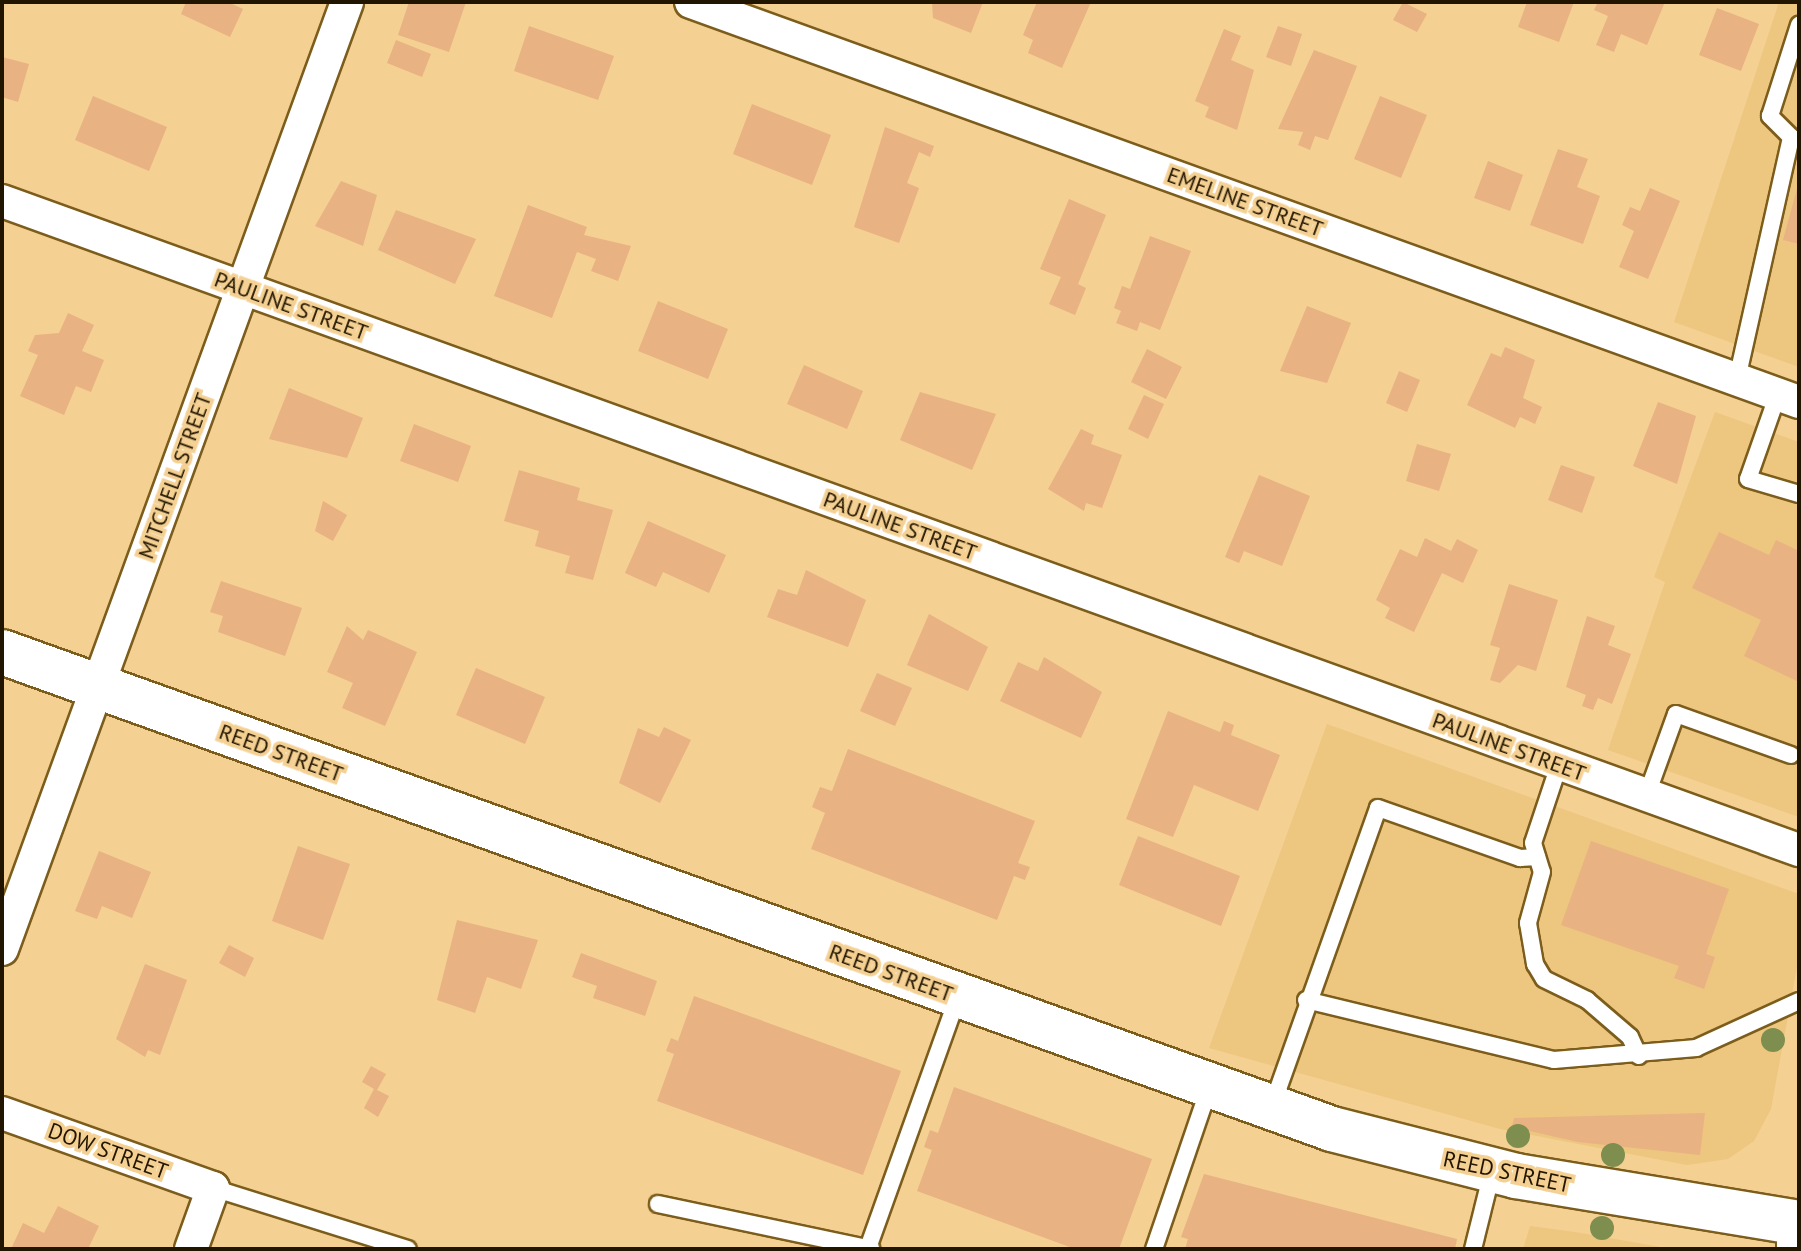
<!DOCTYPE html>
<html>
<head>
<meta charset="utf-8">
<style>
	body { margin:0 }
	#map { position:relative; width:1801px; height:1251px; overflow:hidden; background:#f4d092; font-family:"PT Sans",sans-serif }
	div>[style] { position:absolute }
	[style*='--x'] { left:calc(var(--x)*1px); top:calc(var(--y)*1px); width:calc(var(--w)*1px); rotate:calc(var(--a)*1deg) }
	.built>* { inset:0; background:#edc67f }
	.building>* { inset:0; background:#e9b283 }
	.roads { filter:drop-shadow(2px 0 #7c5d1c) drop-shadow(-2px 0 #7c5d1c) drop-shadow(0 2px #7c5d1c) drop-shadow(0 -2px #7c5d1c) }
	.lane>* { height:16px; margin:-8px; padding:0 8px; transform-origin:8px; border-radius:8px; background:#fff }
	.street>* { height:32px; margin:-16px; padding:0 16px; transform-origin:16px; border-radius:16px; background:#fff }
	.secondary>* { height:44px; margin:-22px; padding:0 22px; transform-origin:22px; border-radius:22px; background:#fff }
	.primary>* { height:44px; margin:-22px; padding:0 22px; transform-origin:22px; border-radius:22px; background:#fff }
	.trees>* { width:24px; height:24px; margin:-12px; border-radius:50%; background:#7e8e4e }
	span { translate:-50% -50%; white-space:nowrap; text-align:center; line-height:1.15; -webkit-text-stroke:7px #f4d092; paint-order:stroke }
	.street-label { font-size:22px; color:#221500 }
	.frame { position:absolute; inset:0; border:4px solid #221500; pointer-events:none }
</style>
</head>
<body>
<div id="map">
	<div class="built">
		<i style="clip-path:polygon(1779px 2px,1799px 2px,1799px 367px,1674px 322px)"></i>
		<i style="clip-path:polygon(1715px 412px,1799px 442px,1799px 817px,1608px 750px,1665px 582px,1654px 577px)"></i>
		<i style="clip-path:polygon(1327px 724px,1799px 894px,1799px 956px,1771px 1109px,1754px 1141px,1728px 1159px,1687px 1165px,1500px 1129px,1209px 1048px)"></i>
		<i style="clip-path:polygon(1530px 1226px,1575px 1232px,1672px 1249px,1523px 1249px)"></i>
	</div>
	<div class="building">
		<i style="clip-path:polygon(186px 2px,228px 2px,243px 9px,230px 37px,181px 14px)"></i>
		<i style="clip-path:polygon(409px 2px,466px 2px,449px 52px,398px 35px)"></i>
		<i style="clip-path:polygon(932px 2px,983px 2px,971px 33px,933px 18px)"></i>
		<i style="clip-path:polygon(1037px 2px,1091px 2px,1062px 68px,1028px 53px,1033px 40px,1023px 35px)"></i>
		<i style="clip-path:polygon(1403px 2px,1427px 14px,1417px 32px,1393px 20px)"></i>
		<i style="clip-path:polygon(1527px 2px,1574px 2px,1559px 42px,1518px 27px)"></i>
		<i style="clip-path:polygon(1598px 2px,1665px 2px,1647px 45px,1621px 34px,1614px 52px,1596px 45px,1608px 16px,1594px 10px)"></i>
		<i style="clip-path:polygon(1717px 8px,1759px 24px,1741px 71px,1699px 55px)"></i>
		<i style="clip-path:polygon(529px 26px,614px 56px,598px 100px,514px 71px)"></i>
		<i style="clip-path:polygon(1278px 26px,1302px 34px,1291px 66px,1266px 57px)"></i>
		<i style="clip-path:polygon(1224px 29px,1241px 36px,1231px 60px,1254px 70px,1237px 130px,1205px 117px,1209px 107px,1195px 101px)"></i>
		<i style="clip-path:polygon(396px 40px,431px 54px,422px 77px,387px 63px)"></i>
		<i style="clip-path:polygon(1314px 50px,1357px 66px,1328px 140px,1315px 136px,1310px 150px,1298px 145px,1303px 132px,1278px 129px)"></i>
		<i style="clip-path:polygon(2px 57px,29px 64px,18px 102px,2px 97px)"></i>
		<i style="clip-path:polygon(93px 96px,167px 127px,149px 171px,75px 140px)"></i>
		<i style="clip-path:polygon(1380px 96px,1427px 115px,1401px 178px,1354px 159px)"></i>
		<i style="clip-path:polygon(752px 104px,831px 135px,812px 185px,733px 154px)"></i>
		<i style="clip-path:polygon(885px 127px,934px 146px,930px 157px,919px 152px,907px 183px,919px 188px,899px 243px,854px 227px)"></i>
		<i style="clip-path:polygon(1558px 149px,1588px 159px,1577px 187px,1600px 196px,1583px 244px,1530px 225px)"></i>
		<i style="clip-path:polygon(1488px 161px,1523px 175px,1510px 211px,1474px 198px)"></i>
		<i style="clip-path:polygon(341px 181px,377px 195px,363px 246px,315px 226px)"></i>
		<i style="clip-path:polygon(1798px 185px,1799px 185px,1799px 244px,1783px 240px)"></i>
		<i style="clip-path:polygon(1650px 188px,1680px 201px,1648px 279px,1619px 267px,1634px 231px,1622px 225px,1630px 207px,1640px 211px)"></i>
		<i style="clip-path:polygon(1069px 199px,1106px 215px,1078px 284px,1086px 288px,1075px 315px,1049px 304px,1061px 277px,1040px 269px)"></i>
		<i style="clip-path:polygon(528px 205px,587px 227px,584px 235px,631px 246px,618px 281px,591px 271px,596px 259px,577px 252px,552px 318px,494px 296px)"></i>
		<i style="clip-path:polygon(396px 210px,476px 239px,455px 284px,378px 250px)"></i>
		<i style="clip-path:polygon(1150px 236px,1191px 251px,1160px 330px,1140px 322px,1137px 331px,1116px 323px,1121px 311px,1114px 308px,1122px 286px,1130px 289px)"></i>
		<i style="clip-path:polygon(658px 301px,728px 329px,708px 379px,638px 351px)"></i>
		<i style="clip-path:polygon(1307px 306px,1351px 323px,1327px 383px,1280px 371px)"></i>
		<i style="clip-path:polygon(68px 313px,94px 325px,82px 351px,104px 360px,91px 392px,76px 386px,64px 415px,20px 396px,38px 355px,28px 351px,35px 335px,59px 333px)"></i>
		<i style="clip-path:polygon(1505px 347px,1535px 360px,1523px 398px,1542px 407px,1535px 424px,1520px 417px,1515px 428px,1467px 405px,1491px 353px,1501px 357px)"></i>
		<i style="clip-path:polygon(1147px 349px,1182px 367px,1166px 399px,1131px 382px)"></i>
		<i style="clip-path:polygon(804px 365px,863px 391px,847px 429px,787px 404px)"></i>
		<i style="clip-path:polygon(1399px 371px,1420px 380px,1407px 412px,1386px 403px)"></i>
		<i style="clip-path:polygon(289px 388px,363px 418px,347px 458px,269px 439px)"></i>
		<i style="clip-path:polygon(920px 392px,996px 414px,972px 470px,900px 440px)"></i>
		<i style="clip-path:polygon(1144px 395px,1164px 404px,1148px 439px,1128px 429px)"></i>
		<i style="clip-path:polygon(1658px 402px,1696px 416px,1677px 484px,1633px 466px)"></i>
		<i style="clip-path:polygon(414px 424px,471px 446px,458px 482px,400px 461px)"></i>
		<i style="clip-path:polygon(1081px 429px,1094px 435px,1091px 444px,1122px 455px,1102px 508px,1086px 503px,1084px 511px,1048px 489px)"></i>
		<i style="clip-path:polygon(1417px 444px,1451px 454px,1439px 491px,1406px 481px)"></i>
		<i style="clip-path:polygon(1561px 465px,1595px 477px,1582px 513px,1548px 500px)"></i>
		<i style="clip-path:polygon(519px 470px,580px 488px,577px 500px,613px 510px,593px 580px,565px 573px,570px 556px,535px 546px,539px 531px,504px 521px)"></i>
		<i style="clip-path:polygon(1259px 475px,1310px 496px,1282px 566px,1244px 551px,1239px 563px,1225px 557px)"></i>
		<i style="clip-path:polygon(323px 501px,347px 515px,333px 541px,315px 531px)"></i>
		<i style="clip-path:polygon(648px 521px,726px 555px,709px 593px,663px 572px,656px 587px,625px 573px)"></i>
		<i style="clip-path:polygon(1719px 532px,1769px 555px,1776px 540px,1799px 551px,1799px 682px,1744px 656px,1761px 620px,1692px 588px)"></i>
		<i style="clip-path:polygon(1425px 538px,1451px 551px,1457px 539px,1478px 550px,1463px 583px,1442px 573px,1414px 632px,1385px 618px,1390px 608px,1376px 600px,1400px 549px,1417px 557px)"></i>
		<i style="clip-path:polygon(806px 570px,866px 600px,848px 647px,767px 617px,778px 589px,797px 595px)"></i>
		<i style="clip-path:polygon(221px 581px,302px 608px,285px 656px,218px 632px,223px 616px,210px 612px)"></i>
		<i style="clip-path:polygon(1509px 584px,1558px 600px,1536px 671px,1518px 665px,1500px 683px,1490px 680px,1500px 648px,1490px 645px)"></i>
		<i style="clip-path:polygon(929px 614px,988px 647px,968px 691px,907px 665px)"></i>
		<i style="clip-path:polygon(1587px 616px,1615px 626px,1608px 645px,1631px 654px,1612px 704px,1598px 698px,1593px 710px,1582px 706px,1586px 695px,1566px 687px)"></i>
		<i style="clip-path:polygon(347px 626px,363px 640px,368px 630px,417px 652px,385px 726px,342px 708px,353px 683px,327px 672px)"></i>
		<i style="clip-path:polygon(1044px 657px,1102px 692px,1081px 738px,1000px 701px,1018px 662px,1038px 671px)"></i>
		<i style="clip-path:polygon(476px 668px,545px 697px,525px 744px,456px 715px)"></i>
		<i style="clip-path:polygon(877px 673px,912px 688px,895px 726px,860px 711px)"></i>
		<i style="clip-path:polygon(1168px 711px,1220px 732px,1224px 721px,1234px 725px,1231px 735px,1280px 755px,1258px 811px,1194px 785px,1173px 837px,1126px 819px)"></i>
		<i style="clip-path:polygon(664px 727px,691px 740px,660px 803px,619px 783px,638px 728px,659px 737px)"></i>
		<i style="clip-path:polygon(848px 749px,1035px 821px,1018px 863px,1030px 867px,1025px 880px,1014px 876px,997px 920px,811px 849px,825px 813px,812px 807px,820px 787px,832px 791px)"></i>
		<i style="clip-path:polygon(1138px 836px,1240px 876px,1221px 926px,1119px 885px)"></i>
		<i style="clip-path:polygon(1591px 841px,1729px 889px,1706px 954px,1715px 957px,1704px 989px,1674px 978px,1679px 966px,1561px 925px)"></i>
		<i style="clip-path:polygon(298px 846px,350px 864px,323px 940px,272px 921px)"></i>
		<i style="clip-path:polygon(99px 851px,151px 872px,132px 918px,102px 906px,97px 919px,75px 911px)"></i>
		<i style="clip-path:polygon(457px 920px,538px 940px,521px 989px,487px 977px,475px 1013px,437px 1000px)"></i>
		<i style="clip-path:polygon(229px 945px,254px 958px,245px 977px,219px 963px)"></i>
		<i style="clip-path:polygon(581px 953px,657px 981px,645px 1016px,593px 998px,597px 986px,572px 977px)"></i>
		<i style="clip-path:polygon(145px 964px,187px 980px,160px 1055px,148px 1050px,145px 1057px,116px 1039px)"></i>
		<i style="clip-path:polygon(694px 996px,901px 1071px,863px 1175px,657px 1101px,674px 1054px,666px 1051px,671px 1038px,678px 1041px)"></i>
		<i style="clip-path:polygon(371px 1066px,386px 1074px,377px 1090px,389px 1096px,378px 1117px,364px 1108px,374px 1089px,362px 1082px)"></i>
		<i style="clip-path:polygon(954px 1087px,1152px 1159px,1119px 1249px,1075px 1249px,917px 1191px,932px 1150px,924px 1147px,930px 1130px,938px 1133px)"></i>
		<i style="clip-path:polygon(1705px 1113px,1700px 1155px,1578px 1142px,1512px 1127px,1514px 1118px)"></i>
		<i style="clip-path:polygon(1204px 1174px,1457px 1239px,1455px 1249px,1185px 1249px,1188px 1239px,1181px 1237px)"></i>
		<i style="clip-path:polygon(58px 1206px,99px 1226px,88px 1249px,11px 1249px,23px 1223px,44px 1233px)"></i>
	</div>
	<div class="roads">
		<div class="lane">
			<i style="--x:1737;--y:379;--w:248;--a:-77.4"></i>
			<i style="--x:1791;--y:137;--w:30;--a:-135"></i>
			<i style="--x:1770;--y:116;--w:96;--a:-72.3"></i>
			<i style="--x:1778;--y:394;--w:90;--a:109.4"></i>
			<i style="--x:1748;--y:479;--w:53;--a:16.4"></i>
			<i style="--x:1559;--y:765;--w:82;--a:108.4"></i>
			<i style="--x:1533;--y:843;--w:30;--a:73"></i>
			<i style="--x:1542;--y:872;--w:53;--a:105.4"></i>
			<i style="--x:1528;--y:923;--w:42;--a:80.3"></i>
			<i style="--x:1535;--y:964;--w:17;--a:59"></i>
			<i style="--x:1544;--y:979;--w:48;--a:26"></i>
			<i style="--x:1587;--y:1000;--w:57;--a:40.7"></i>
			<i style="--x:1630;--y:1037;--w:21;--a:65"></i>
			<i style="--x:1646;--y:797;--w:88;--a:-70.1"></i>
			<i style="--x:1676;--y:714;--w:122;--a:19.6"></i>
			<i style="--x:1306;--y:1000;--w:255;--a:13.6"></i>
			<i style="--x:1554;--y:1060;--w:143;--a:-4.8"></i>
			<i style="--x:1696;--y:1048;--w:113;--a:-24.5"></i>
			<i style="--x:1272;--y:1106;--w:316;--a:-70.4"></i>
			<i style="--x:1378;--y:808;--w:151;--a:19.4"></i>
			<i style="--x:1520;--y:858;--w:17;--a:-3"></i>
			<i style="--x:213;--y:1188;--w:204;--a:17.4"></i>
			<i style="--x:658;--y:1204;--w:218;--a:11.9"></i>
			<i style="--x:868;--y:1248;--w:267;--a:-70.3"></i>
			<i style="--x:1154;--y:1249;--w:170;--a:-71.1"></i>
			<i style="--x:1473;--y:1249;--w:79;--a:-76.1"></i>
		</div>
		<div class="street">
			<i style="--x:691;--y:2;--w:1178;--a:19.85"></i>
			<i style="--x:2;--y:201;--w:1911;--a:19.86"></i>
			<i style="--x:2;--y:949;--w:1008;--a:-69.98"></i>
			<i style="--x:2;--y:1113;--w:224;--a:19.6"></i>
			<i style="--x:213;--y:1188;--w:65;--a:109.8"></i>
		</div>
		<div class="secondary">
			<i style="--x:2;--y:652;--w:1413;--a:19.73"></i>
			<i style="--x:1332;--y:1129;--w:190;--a:14.3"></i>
			<i style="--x:1516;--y:1176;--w:287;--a:9.4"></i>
		</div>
		<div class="primary">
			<i style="--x:1799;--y:1249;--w:6;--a:-90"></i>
		</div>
	</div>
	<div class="trees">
		<i style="left:1773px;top:1040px"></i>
		<i style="left:1518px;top:1136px"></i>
		<i style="left:1613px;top:1155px"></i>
		<i style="left:1602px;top:1228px"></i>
	</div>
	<div class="street-label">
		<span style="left:1245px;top:202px;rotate:20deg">EMELINE STREET</span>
		<span style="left:291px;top:306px;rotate:20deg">PAULINE STREET</span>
		<span style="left:175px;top:476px;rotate:-70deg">MITCHELL STREET</span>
		<span style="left:900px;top:526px;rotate:20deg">PAULINE STREET</span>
		<span style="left:1509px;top:747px;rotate:20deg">PAULINE STREET</span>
		<span style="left:281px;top:753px;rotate:20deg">REED STREET</span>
		<span style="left:891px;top:973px;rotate:20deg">REED STREET</span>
		<span style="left:108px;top:1151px;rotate:20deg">DOW STREET</span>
		<span style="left:1507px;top:1172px;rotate:12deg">REED STREET</span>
	</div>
	<div class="frame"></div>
</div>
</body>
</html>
